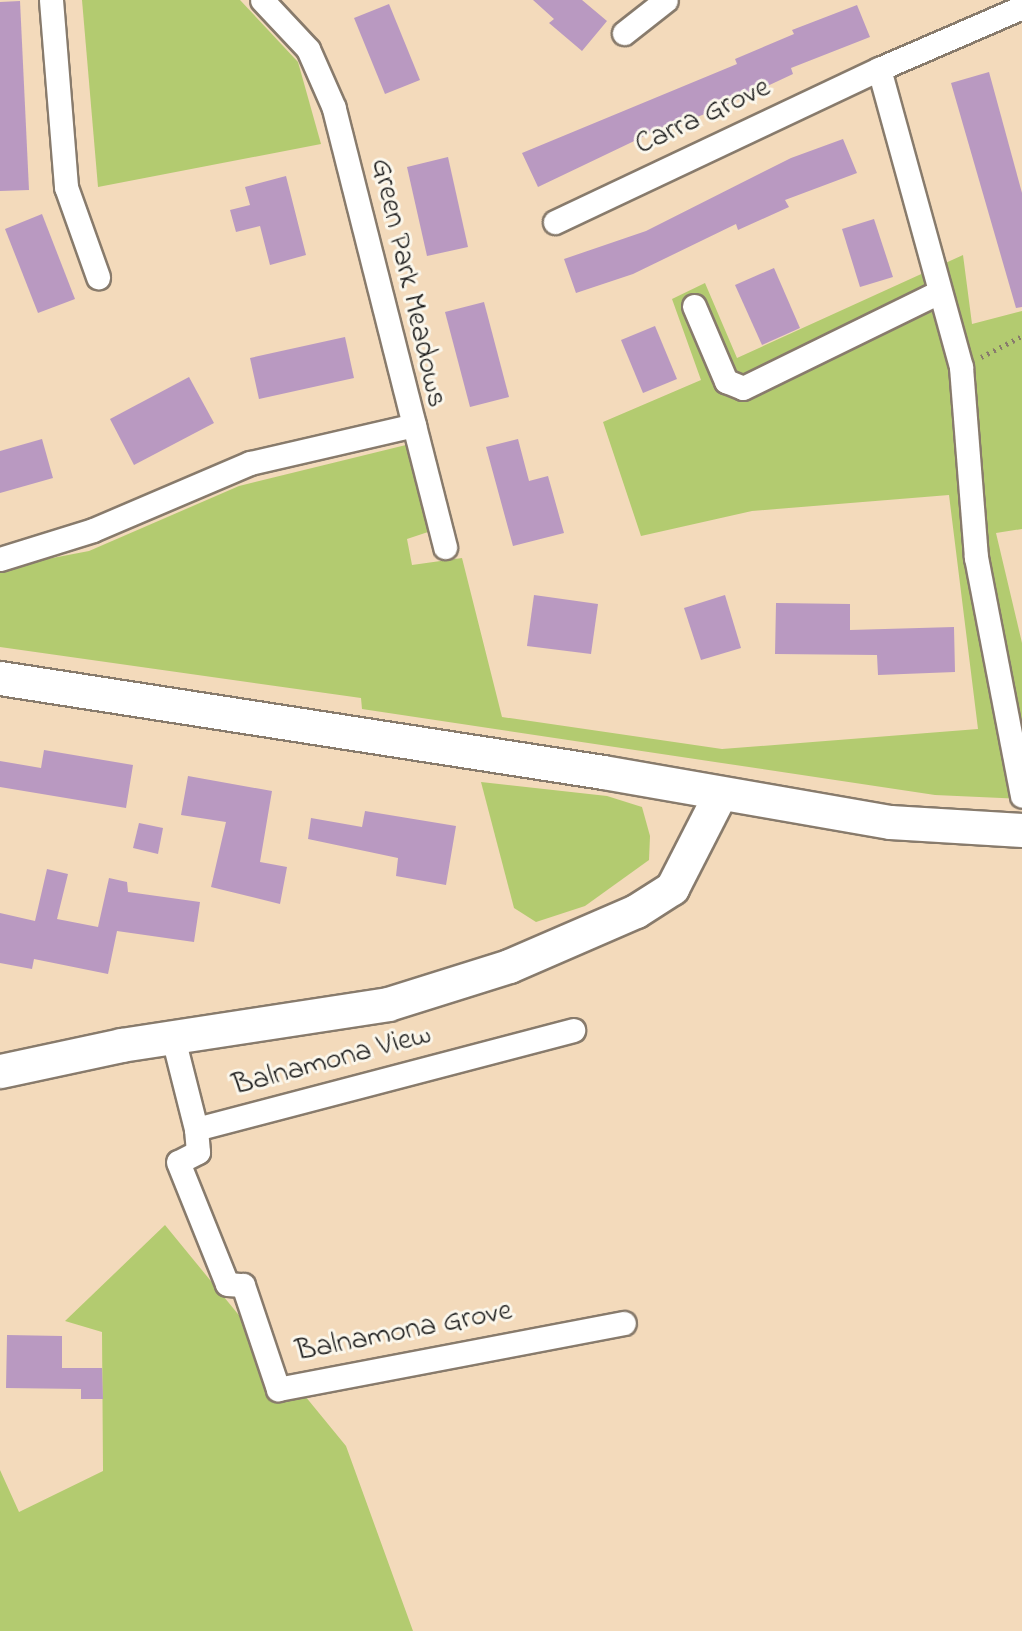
<!DOCTYPE html>
<html>
<head>
<meta charset="utf-8">
<style>
	body { margin:0 }
	#map { position:relative; width:1022px; height:1631px; overflow:hidden; background:#f3dabb; font-family:"Indie Flower",sans-serif }
	div>[style] { position:absolute }
	[style*='--x'] { left:calc(var(--x)*1px); top:calc(var(--y)*1px); width:calc(var(--w)*1px); rotate:calc(var(--a)*1deg) }
	.green>* { inset:0; background:#b3cb70 }
	.building>* { inset:0; background:#b999c1 }
	.path>* { height:4.5px; margin-top:-2.25px; transform-origin:0; background:repeating-linear-gradient(90deg,#887b6c 0 2px,transparent 0 7px) }
	.roads { filter:drop-shadow(2px 0 #887b6c) drop-shadow(-2px 0 #887b6c) drop-shadow(0 2px #887b6c) drop-shadow(0 -2px #887b6c) }
	.minor>* { height:23px; margin:-11.5px; padding:0 11.5px; transform-origin:11.5px; border-radius:11.5px; background:#fff }
	.secondary>* { height:33px; margin:-16.5px; padding:0 16.5px; transform-origin:16.5px; border-radius:16.5px; background:#fff }
	span { translate:-50% -50%; white-space:nowrap; text-align:center; line-height:1.15; -webkit-text-stroke:6px #fbf7ec; paint-order:stroke }
	.street-label { font-size:30px; color:#1c1c1c }
</style>
</head>
<body>
<div id="map">
	<div class="green">
		<i style="clip-path:polygon(82px 0,240px 0,298px 62px,321px 144px,98px 187px)"></i>
		<i style="clip-path:polygon(963px 255px,972px 324px,1022px 311px,1022px 529px,996px 533px,1022px 643px,1022px 799px,935px 795px,362px 709px,361px 698px,0 647px,0 568px,89px 551px,239px 486px,410px 444px,431px 531px,407px 539px,412px 565px,462px 558px,502px 717px,722px 749px,978px 729px,949px 495px,752px 511px,641px 536px,603px 422px,701px 380px,672px 299px,705px 283px,737px 358px)"></i>
		<i style="clip-path:polygon(481px 782px,607px 796px,642px 807px,650px 836px,649px 860px,585px 906px,536px 922px,514px 908px)"></i>
		<i style="clip-path:polygon(165px 1225px,346px 1446px,413px 1631px,0 1631px,0 1470px,19px 1512px,103px 1471px,102px 1332px,65px 1321px)"></i>
	</div>
	<div class="building">
		<i style="clip-path:polygon(533px 0,582px 0,607px 21px,582px 51px,549px 23px,554px 19px)"></i>
		<i style="clip-path:polygon(20px 1px,29px 190px,0 191px,0 2px)"></i>
		<i style="clip-path:polygon(389px 4px,420px 80px,385px 94px,354px 18px)"></i>
		<i style="clip-path:polygon(857px 5px,870px 37px,791px 68px,793px 74px,733px 102px,676px 126px,674px 122px,538px 187px,522px 153px,737px 64px,735px 59px,794px 34px,792px 30px)"></i>
		<i style="clip-path:polygon(989px 72px,1022px 193px,1022px 307px,1016px 308px,951px 83px)"></i>
		<i style="clip-path:polygon(843px 139px,857px 173px,785px 200px,789px 207px,738px 230px,736px 224px,633px 274px,576px 293px,564px 259px,646px 231px,791px 158px)"></i>
		<i style="clip-path:polygon(448px 157px,468px 247px,427px 256px,407px 167px)"></i>
		<i style="clip-path:polygon(286px 176px,306px 255px,270px 265px,260px 226px,236px 232px,230px 210px,250px 205px,245px 187px)"></i>
		<i style="clip-path:polygon(42px 214px,75px 299px,38px 313px,5px 229px)"></i>
		<i style="clip-path:polygon(874px 219px,893px 277px,860px 287px,842px 229px)"></i>
		<i style="clip-path:polygon(774px 268px,800px 328px,762px 345px,735px 285px)"></i>
		<i style="clip-path:polygon(484px 302px,509px 397px,470px 407px,445px 312px)"></i>
		<i style="clip-path:polygon(655px 326px,677px 379px,643px 393px,621px 340px)"></i>
		<i style="clip-path:polygon(345px 337px,354px 378px,259px 399px,250px 358px)"></i>
		<i style="clip-path:polygon(189px 377px,214px 423px,134px 465px,110px 419px)"></i>
		<i style="clip-path:polygon(42px 439px,53px 478px,0 493px,0 451px)"></i>
		<i style="clip-path:polygon(518px 439px,529px 481px,548px 476px,564px 533px,513px 546px,486px 447px)"></i>
		<i style="clip-path:polygon(534px 595px,598px 604px,591px 654px,527px 646px)"></i>
		<i style="clip-path:polygon(725px 595px,741px 648px,701px 660px,684px 608px)"></i>
		<i style="clip-path:polygon(776px 603px,850px 604px,850px 630px,954px 627px,955px 672px,878px 675px,877px 655px,775px 654px)"></i>
		<i style="clip-path:polygon(44px 750px,133px 765px,126px 808px,0 787px,0 761px,41px 768px)"></i>
		<i style="clip-path:polygon(188px 776px,272px 791px,260px 862px,287px 867px,280px 904px,211px 887px,226px 822px,181px 815px)"></i>
		<i style="clip-path:polygon(365px 811px,456px 826px,446px 885px,396px 876px,398px 858px,308px 839px,311px 818px,362px 827px)"></i>
		<i style="clip-path:polygon(139px 823px,163px 828px,158px 854px,133px 848px)"></i>
		<i style="clip-path:polygon(47px 869px,68px 874px,57px 919px,98px 927px,109px 878px,127px 882px,128px 892px,200px 902px,194px 942px,117px 931px,108px 974px,34px 959px,32px 969px,0 963px,0 913px,35px 921px)"></i>
		<i style="clip-path:polygon(7px 1335px,62px 1336px,62px 1368px,102px 1368px,103px 1399px,81px 1399px,81px 1389px,6px 1388px)"></i>
	</div>
	<div class="path">
		<i style="--x:981;--y:357;--w:46;--a:-27.1"></i>
	</div>
	<div class="roads">
		<div class="minor">
			<i style="--x:51;--y:0;--w:188;--a:85.4"></i>
			<i style="--x:66;--y:187;--w:96;--a:70.4"></i>
			<i style="--x:624;--y:33;--w:53;--a:-38.2"></i>
			<i style="--x:879;--y:69;--w:309;--a:74.6"></i>
			<i style="--x:961;--y:367;--w:191;--a:85.5"></i>
			<i style="--x:976;--y:557;--w:243;--a:79.1"></i>
			<i style="--x:555;--y:222;--w:358;--a:-25.3"></i>
			<i style="--x:879;--y:69;--w:156;--a:-23.4"></i>
			<i style="--x:694;--y:306;--w:82;--a:66.9"></i>
			<i style="--x:726;--y:381;--w:18;--a:22"></i>
			<i style="--x:743;--y:388;--w:218;--a:-26.1"></i>
			<i style="--x:414;--y:425;--w:126;--a:75.7"></i>
			<i style="--x:0;--y:559;--w:97;--a:-17.3"></i>
			<i style="--x:93;--y:530;--w:171;--a:-23.1"></i>
			<i style="--x:250;--y:463;--w:168;--a:-13"></i>
			<i style="--x:414;--y:425;--w:327;--a:-104.2"></i>
			<i style="--x:334;--y:108;--w:64;--a:-113.8"></i>
			<i style="--x:308;--y:49;--w:67;--a:-133.2"></i>
			<i style="--x:173;--y:1038;--w:94;--a:75.8"></i>
			<i style="--x:196;--y:1129;--w:390;--a:-14.7"></i>
			<i style="--x:196;--y:1129;--w:23;--a:85"></i>
			<i style="--x:198;--y:1152;--w:22;--a:153"></i>
			<i style="--x:178;--y:1162;--w:131;--a:68.1"></i>
			<i style="--x:227;--y:1284;--w:16;--a:4"></i>
			<i style="--x:243;--y:1285;--w:110;--a:71.4"></i>
			<i style="--x:278;--y:1389;--w:352;--a:-10.8"></i>
		</div>
		<div class="secondary">
			<i style="--x:0;--y:678;--w:610;--a:8.86"></i>
			<i style="--x:603;--y:772;--w:291;--a:9.9"></i>
			<i style="--x:890;--y:822;--w:132;--a:3.5"></i>
			<i style="--x:0;--y:1071;--w:124;--a:-12.1"></i>
			<i style="--x:121;--y:1045;--w:270;--a:-8.7"></i>
			<i style="--x:388;--y:1004;--w:127;--a:-17.4"></i>
			<i style="--x:509;--y:966;--w:138;--a:-23.4"></i>
			<i style="--x:636;--y:911;--w:43;--a:-32.6"></i>
			<i style="--x:672;--y:888;--w:106;--a:-62.9"></i>
		</div>
	</div>
	<div class="street-label">
		<span style="left:703px;top:117px;rotate:-25deg">Carra Grove</span>
		<span style="left:408px;top:283px;rotate:77deg">Green Park Meadows</span>
		<span style="left:332px;top:1061px;rotate:-15deg">Balnamona View</span>
		<span style="left:404px;top:1332px;rotate:-11deg">Balnamona Grove</span>
	</div>
</div>
</body>
</html>
